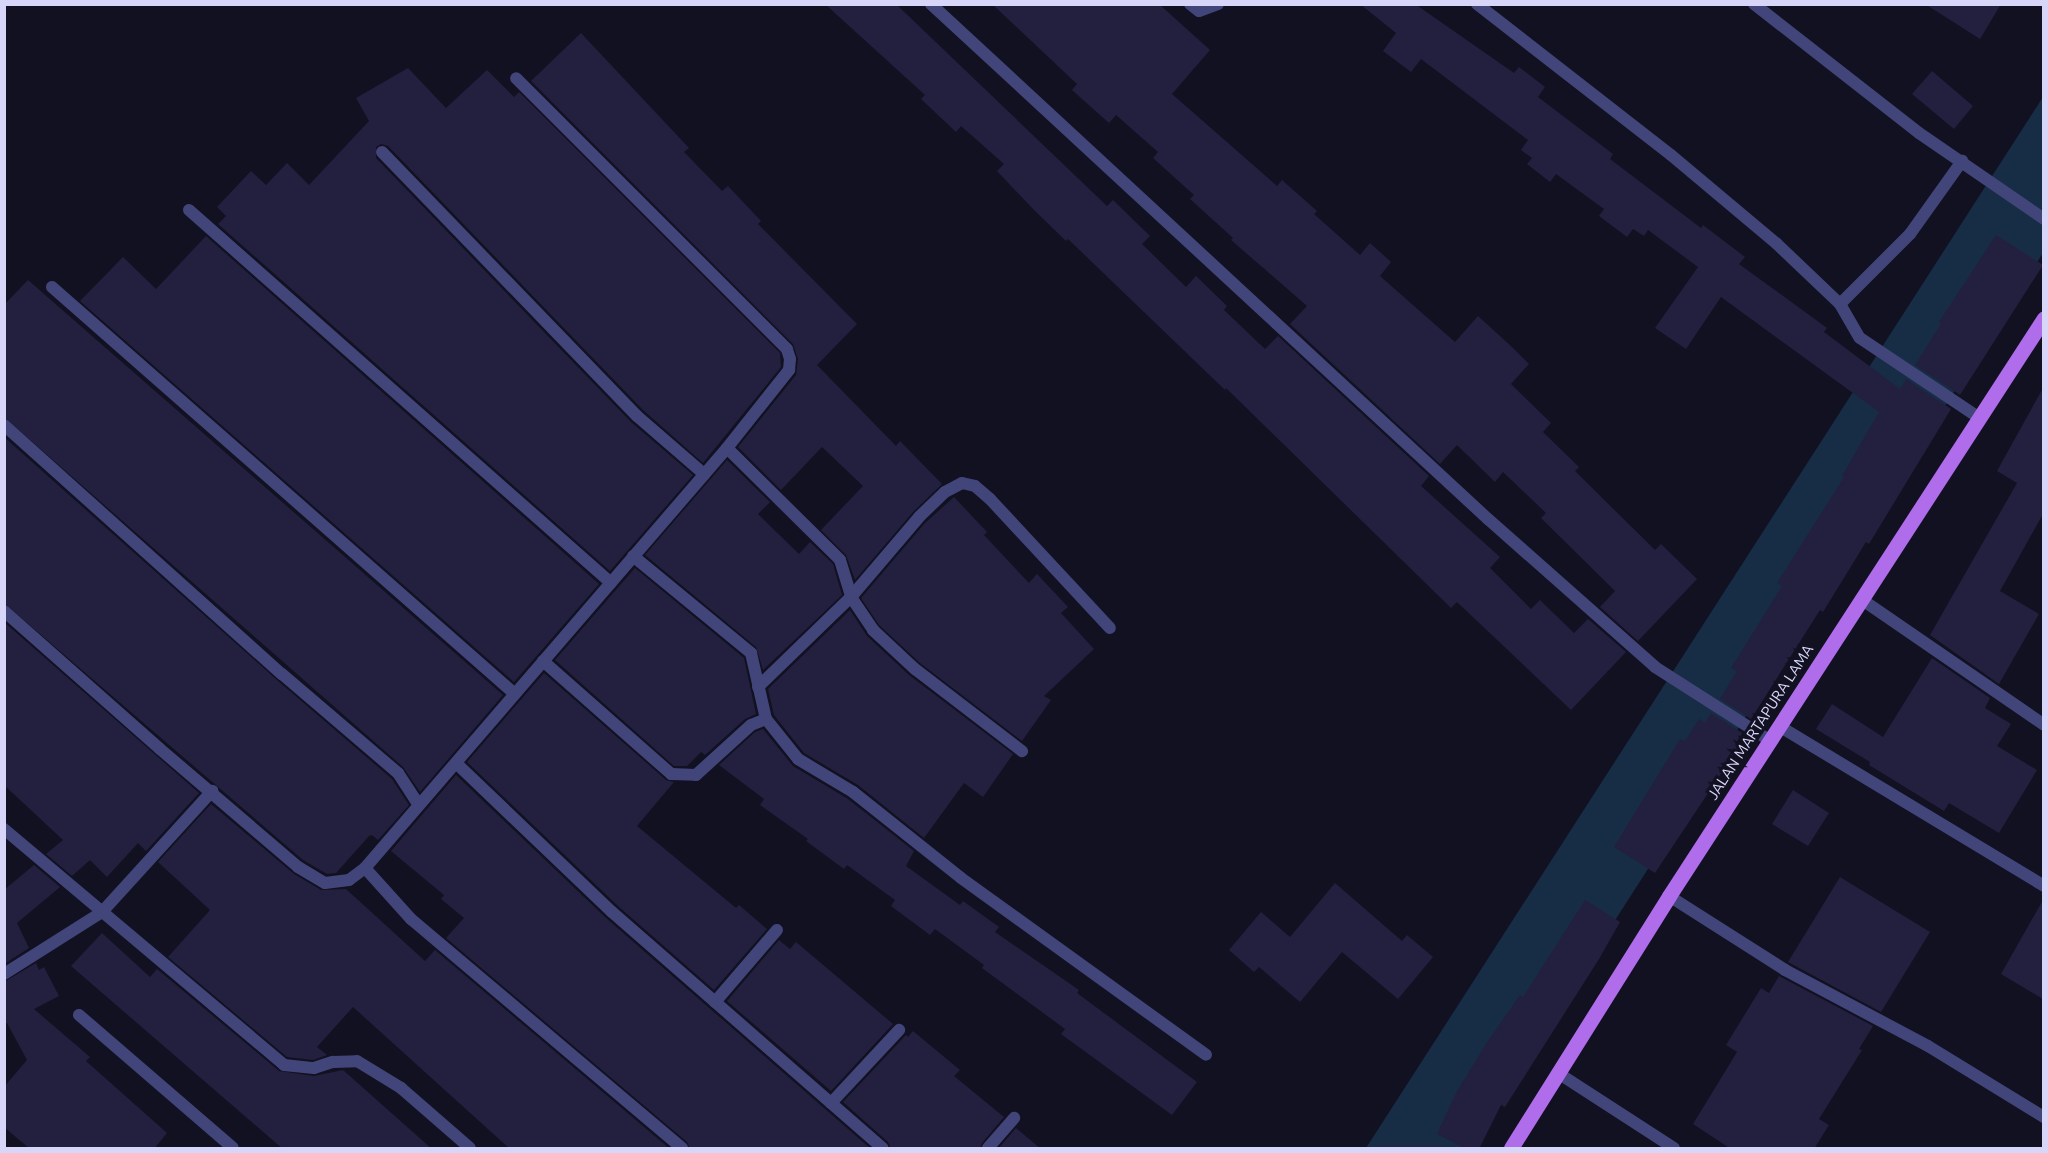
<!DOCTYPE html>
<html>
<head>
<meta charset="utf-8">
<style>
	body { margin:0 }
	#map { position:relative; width:2048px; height:1153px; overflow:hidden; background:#121121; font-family:Ubuntu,sans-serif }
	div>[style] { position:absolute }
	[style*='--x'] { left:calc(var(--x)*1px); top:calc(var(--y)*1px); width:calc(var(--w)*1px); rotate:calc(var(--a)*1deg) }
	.water>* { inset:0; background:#162d45 }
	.building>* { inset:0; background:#231f3f }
	.minor>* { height:12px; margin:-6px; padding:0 6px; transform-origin:6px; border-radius:6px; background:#42457a }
	.primary>* { height:15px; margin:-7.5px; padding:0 7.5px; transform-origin:7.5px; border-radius:7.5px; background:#af6ceb }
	span { translate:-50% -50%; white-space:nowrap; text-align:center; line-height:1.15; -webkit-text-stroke:6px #121121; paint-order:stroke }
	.street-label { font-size:15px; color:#d7d6f9 }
	.frame { position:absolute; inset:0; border:6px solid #d7d6f9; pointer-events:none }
</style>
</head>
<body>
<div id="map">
	<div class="water">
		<i style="clip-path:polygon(2043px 97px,2043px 253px,1469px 1148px,1366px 1148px)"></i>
	</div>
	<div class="building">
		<i style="clip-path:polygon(825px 4px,896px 4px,1107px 206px,1113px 200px,1150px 236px,1142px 244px,1186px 287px,1196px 276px,1227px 306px,1224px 310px,1265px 349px,1278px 336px,1429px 476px,1421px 486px,1500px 557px,1490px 568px,1531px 609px,1540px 600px,1574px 633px,1588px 619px,1626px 652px,1571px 710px,1457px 602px,1451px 608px,1226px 388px,1225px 390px,1068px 239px,1066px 241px,1034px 210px,997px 171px,1004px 164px,961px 126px,956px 132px,921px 99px,925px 95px)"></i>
		<i style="clip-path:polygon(992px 4px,1159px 4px,1210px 50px,1172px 94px,1277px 186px,1282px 180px,1317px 211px,1314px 214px,1360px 255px,1370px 243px,1391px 262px,1380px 276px,1455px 342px,1478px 316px,1512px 347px,1529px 364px,1511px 384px,1551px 423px,1543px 432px,1579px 467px,1575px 471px,1655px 550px,1661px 544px,1697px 579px,1638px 641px,1600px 607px,1615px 591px,1541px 518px,1546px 513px,1503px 472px,1495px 482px,1457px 445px,1440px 464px,1290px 324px,1307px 306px,1231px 240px,1233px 238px,1190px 199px,1194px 195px,1153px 158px,1158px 152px,1116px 115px,1109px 123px,1072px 90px,1077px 84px)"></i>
		<i style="clip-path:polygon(1360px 4px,1415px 4px,1514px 73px,1519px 67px,1545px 87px,1538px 97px,1613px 154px,1610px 159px,1701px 228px,1703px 225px,1745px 257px,1739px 264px,1827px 328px,1824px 332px,1900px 389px,1906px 379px,1951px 409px,1869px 544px,1866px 542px,1823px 612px,1820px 610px,1751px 719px,1720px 699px,1737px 671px,1731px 668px,1782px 586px,1777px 583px,1844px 477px,1842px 476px,1879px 412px,1721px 297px,1686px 349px,1655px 328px,1698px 267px,1648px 230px,1644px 236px,1633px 229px,1627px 237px,1599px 216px,1604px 209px,1556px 174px,1550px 182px,1527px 164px,1532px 158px,1521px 150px,1528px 140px,1421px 59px,1411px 72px,1383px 51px,1396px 33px)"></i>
		<i style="clip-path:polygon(1925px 4px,2001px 4px,1980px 39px)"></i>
		<i style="clip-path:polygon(581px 33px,689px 148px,684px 152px,722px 191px,728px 186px,761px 221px,758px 224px,857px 324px,817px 365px,896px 446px,900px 441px,942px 484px,913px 512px,855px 580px,846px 555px,821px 530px,863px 486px,822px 447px,781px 490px,738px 447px,796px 375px,798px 359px,793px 344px,531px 81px)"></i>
		<i style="clip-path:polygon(408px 68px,446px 108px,487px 70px,514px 97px,519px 92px,780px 353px,781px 367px,703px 463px,643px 410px,388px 146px,381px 144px,376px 147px,376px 158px,631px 422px,693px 475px,610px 571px,218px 224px,226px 216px,217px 207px,251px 171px,266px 185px,287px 163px,309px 185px,369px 121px,356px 98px)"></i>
		<i style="clip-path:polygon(1932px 71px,1973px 106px,1954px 129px,1912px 94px)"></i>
		<i style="clip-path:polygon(1996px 235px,2043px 265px,1960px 395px,1915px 365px,1941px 324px,1939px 322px)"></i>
		<i style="clip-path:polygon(206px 236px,599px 584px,514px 682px,80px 301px,123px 257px,156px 289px)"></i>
		<i style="clip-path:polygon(28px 280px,503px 695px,420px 792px,403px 767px,4px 417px,4px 305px)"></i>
		<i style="clip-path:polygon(2043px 388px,2043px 514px,2000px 591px,2039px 614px,1999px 684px,1930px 635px,2017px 483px,1997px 471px)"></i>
		<i style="clip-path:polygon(4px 437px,277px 680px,392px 779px,409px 805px,378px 840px,372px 835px,369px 836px,336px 873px,327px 874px,303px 860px,4px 603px)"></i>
		<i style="clip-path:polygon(727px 460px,770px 502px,758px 514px,799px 554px,810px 542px,833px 564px,842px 595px,763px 670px,756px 647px,645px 555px)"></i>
		<i style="clip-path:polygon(954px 497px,987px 532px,984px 535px,1029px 583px,1037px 574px,1068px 607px,1061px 613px,1094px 649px,1044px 696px,1051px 700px,1022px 741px,920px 663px,879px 625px,861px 598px,925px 523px)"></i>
		<i style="clip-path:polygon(635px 568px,744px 658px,756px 714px,745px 719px,705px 755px,701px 752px,687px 766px,674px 766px,555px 660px)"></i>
		<i style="clip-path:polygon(850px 610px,867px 636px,909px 675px,1013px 754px,983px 797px,964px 783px,924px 838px,858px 785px,804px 753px,774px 715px,768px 689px)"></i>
		<i style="clip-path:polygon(4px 622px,199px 793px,146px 851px,138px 843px,107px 877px,90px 860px,72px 876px,46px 854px,63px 840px,4px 785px)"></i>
		<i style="clip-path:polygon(1932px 658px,1990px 698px,1985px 708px,2011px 724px,1997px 746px,2037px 770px,1999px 833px,1949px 803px,1944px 811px,1869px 765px,1870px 762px,1816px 729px,1832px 704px,1883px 737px)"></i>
		<i style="clip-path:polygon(544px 673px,666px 780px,674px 782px,637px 826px,736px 908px,739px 905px,767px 929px,714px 990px,618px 906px,467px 762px)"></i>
		<i style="clip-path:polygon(1711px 713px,1742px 733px,1736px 743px,1740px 745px,1655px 873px,1614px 847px,1680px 739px,1685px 741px,1699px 719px,1705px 723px)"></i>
		<i style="clip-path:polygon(763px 729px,793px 766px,848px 799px,914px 851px,906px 866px,960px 905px,963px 901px,999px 927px,995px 932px,1079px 990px,1077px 993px,1197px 1082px,1172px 1115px,1061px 1034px,1065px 1029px,982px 968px,984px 965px,935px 929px,930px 935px,891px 906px,895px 900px,847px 865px,844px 869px,806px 841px,808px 839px,760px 805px,764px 799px,719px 765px,755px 732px)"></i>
		<i style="clip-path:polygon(456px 775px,606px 918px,871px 1149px,690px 1149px,687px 1142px,446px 938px,464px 918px,441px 899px,444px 895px,391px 851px)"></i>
		<i style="clip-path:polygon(1793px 790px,1829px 813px,1808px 846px,1772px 824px)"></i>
		<i style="clip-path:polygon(211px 804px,294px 874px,321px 890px,346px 889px,425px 961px,435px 950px,670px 1149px,510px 1149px,353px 1007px,317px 1047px,327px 1055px,313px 1060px,287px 1057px,168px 957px,210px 910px,158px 862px)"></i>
		<i style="clip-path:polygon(34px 865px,60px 887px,17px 923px,29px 948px,4px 964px,4px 890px)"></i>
		<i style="clip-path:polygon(1840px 877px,1930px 932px,1881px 1012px,1788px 962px)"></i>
		<i style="clip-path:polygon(1335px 883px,1402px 941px,1407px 935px,1433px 957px,1398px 999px,1342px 952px,1300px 1002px,1259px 967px,1254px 972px,1229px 950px,1261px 912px,1290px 937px)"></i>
		<i style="clip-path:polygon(1585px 900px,1620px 922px,1599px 959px,1505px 1107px,1501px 1105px,1479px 1149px,1466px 1149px,1437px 1134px,1457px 1091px,1486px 1044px,1520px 995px,1523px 997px)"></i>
		<i style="clip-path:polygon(2043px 900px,2043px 999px,2001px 974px)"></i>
		<i style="clip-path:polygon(102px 933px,150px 977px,157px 969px,279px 1071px,314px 1076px,343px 1070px,432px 1149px,283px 1149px,71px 966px)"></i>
		<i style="clip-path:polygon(779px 940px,790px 949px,796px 942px,893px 1024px,831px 1091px,727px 1001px)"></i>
		<i style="clip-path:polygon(36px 963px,39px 970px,44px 967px,59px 996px,34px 1009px,90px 1057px,86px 1061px,167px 1133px,154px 1149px,30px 1149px,4px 1127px,4px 1087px,27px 1060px,7px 1023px,4px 1024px,4px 982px)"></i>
		<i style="clip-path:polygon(1779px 976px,1873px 1026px,1859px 1049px,1862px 1050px,1819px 1119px,1829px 1125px,1814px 1149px,1731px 1149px,1693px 1124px,1737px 1052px,1726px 1045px,1761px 988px,1769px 993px)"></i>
		<i style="clip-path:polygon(913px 1031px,960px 1070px,954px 1076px,1004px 1117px,982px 1143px,980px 1149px,891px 1149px,888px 1142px,843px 1102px,906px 1035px,908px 1037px)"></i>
		<i style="clip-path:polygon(1016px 1128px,1041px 1149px,998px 1149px)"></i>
	</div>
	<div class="minor">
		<i style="--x:931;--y:4;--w:759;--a:42.76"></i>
		<i style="--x:1488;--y:519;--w:223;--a:41.5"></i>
		<i style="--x:1655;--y:667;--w:135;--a:32.6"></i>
		<i style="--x:1190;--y:4;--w:11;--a:38"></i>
		<i style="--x:1199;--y:11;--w:20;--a:-20"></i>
		<i style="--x:1477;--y:4;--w:246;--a:37.9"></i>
		<i style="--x:1671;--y:155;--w:138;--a:40"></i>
		<i style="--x:1777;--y:244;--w:87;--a:43.6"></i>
		<i style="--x:1840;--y:304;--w:39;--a:60"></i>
		<i style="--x:1860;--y:338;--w:142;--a:33.8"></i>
		<i style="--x:1754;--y:4;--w:209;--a:38"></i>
		<i style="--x:1919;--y:133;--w:152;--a:34.5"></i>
		<i style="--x:382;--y:152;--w:367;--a:46"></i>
		<i style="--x:637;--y:416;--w:89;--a:40.9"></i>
		<i style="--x:189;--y:210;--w:563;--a:41.47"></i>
		<i style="--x:52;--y:287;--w:616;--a:41.32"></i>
		<i style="--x:1840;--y:304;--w:99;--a:-45"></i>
		<i style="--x:1910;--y:234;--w:90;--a:-54.5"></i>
		<i style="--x:4;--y:425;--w:373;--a:41.9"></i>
		<i style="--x:282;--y:674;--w:153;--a:40.5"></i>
		<i style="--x:398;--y:773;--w:38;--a:57"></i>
		<i style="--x:727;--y:448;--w:159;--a:44.7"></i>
		<i style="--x:840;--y:560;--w:39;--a:73"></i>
		<i style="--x:851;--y:597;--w:40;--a:56"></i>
		<i style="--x:873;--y:630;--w:57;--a:42.9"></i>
		<i style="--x:915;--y:669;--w:135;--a:37.5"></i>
		<i style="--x:633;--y:556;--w:153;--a:39.4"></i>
		<i style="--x:751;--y:653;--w:68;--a:77.2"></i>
		<i style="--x:766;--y:719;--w:51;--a:51.3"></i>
		<i style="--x:798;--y:759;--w:64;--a:31"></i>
		<i style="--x:853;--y:792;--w:138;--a:38.5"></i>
		<i style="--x:961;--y:878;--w:302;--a:35.8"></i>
		<i style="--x:1861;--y:599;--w:222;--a:34.5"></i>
		<i style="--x:4;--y:611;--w:208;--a:41.5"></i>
		<i style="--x:160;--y:749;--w:182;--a:40.5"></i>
		<i style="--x:298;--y:867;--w:31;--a:31"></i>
		<i style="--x:325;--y:883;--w:24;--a:-7"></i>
		<i style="--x:349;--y:880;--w:20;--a:-37"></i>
		<i style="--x:365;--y:868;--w:554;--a:-49.24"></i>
		<i style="--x:727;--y:448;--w:100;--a:-51.5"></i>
		<i style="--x:789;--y:370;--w:11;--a:-85"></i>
		<i style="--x:790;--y:359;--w:10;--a:-107"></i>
		<i style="--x:787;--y:349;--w:383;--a:-135"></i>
		<i style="--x:543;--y:661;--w:171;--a:41.4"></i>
		<i style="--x:671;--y:774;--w:25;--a:2"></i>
		<i style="--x:696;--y:775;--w:74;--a:-42.3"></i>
		<i style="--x:751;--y:725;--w:16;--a:-22"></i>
		<i style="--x:758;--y:687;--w:129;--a:-44.1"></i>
		<i style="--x:851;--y:597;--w:105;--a:-49.6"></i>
		<i style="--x:919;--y:517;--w:36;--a:-44"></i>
		<i style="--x:945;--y:492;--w:19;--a:-28"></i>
		<i style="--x:962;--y:483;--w:13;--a:13"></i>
		<i style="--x:975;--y:486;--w:20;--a:41"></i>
		<i style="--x:990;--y:499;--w:176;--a:47.1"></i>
		<i style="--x:1779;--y:726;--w:310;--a:31.1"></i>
		<i style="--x:456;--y:763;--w:216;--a:43.7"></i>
		<i style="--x:612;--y:912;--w:359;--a:41.1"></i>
		<i style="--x:4;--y:829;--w:366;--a:40.1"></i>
		<i style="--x:284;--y:1065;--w:30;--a:6"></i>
		<i style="--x:314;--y:1068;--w:20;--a:-18"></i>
		<i style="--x:333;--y:1062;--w:24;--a:-2"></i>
		<i style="--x:357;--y:1061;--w:52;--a:31.5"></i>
		<i style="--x:401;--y:1088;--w:91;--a:41"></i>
		<i style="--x:365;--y:868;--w:69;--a:48"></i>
		<i style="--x:411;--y:919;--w:355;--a:40.2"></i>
		<i style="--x:1669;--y:896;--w:138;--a:32.5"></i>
		<i style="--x:1785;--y:970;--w:162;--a:28"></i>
		<i style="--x:1928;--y:1046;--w:136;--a:31.5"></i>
		<i style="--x:4;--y:974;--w:116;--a:-32.3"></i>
		<i style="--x:102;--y:912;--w:164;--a:-47.7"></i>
		<i style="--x:715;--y:1002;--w:95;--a:-49.3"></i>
		<i style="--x:79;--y:1015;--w:203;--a:40.8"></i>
		<i style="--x:1558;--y:1073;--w:138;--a:32.9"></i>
		<i style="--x:831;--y:1103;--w:100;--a:-47"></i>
		<i style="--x:988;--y:1148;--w:40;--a:-49"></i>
	</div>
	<div class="primary">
		<i style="--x:1511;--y:1148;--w:297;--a:-57.9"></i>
		<i style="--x:1669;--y:896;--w:689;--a:-57.02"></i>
	</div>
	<div class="street-label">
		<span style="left:1760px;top:722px;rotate:-57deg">JALAN MARTAPURA LAMA</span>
	</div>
	<div class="frame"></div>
</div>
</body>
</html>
